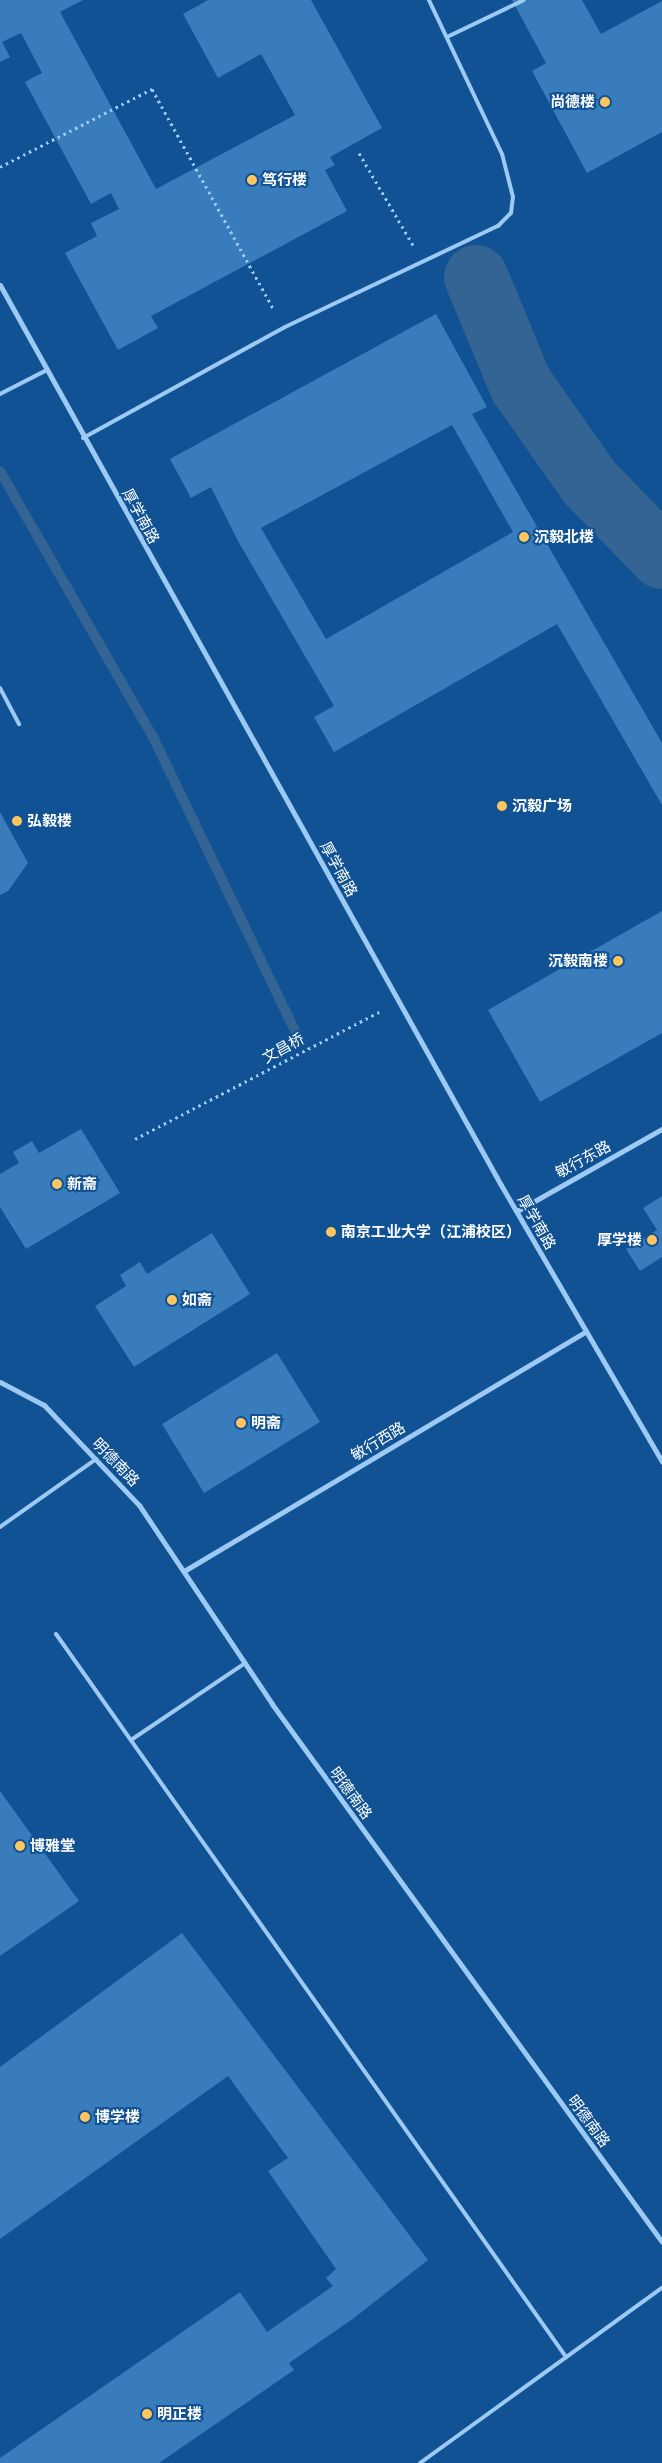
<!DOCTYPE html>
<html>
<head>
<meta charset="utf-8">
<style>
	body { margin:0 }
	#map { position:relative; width:662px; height:2463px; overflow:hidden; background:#105294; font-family:"Open Sans","Noto Sans SC",sans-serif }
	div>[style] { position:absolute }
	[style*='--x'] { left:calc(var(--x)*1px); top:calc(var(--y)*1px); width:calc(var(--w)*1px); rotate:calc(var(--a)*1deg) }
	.stream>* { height:10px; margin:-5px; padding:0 5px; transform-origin:5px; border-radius:5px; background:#336493 }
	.river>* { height:64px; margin:-32px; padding:0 32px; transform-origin:32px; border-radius:32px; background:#336493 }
	.building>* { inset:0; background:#387cbc }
	.path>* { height:3px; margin-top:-1.5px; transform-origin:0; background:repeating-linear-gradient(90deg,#9dcaf4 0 2.5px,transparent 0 6.5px) }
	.service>* { height:4px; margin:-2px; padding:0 2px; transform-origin:2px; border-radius:2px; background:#9dcaf4 }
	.minor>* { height:5px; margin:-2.5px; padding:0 2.5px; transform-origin:2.5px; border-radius:2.5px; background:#9dcaf4 }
	.dots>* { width:14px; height:14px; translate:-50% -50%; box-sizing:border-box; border:2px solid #105294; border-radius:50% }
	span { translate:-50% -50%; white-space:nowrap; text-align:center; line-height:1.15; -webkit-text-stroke:4px #105294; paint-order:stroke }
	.poi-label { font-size:15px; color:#fff; font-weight:700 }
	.right { translate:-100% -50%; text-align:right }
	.left { translate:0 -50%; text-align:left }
	.street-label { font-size:15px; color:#fff }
</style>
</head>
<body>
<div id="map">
	<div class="stream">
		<i style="--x:0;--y:471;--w:305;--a:60.1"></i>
		<i style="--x:152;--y:735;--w:335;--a:64.2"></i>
	</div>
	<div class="river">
		<i style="--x:476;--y:277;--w:117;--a:67.4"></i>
		<i style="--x:521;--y:385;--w:120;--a:54.9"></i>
		<i style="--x:590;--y:483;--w:103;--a:45.8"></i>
	</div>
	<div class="building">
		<i style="clip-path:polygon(0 0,83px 0,60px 12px,156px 189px,295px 115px,261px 54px,218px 78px,183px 14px,208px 0,311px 0,382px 128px,330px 157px,335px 165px,325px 170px,347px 211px,151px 316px,158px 328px,118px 350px,65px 253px,97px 236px,91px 223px,119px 209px,111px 193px,91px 204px,25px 82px,42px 73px,21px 33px,2px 42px,10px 57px,0 62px)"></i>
		<i style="clip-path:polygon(512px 0,582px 0,601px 34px,662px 1px,662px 132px,587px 173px,532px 71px,546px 63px)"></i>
		<i style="clip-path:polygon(evenodd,436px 314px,487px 407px,472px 414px,662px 743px,662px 805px,557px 624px,334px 752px,314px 717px,334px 706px,238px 541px,211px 487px,191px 498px,170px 459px,436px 314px,452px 425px,513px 532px,326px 639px,261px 528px,452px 425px)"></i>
		<i style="clip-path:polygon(0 812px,28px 863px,8px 891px,0 895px)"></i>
		<i style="clip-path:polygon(662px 911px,662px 1033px,540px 1102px,488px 1010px)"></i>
		<i style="clip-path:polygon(81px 1129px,120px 1193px,26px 1249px,0 1207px,0 1174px,19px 1163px,13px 1152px,32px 1141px,39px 1153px)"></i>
		<i style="clip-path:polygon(662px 1196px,662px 1257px,640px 1271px,626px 1249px,657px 1230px,643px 1208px)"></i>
		<i style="clip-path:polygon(212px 1233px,250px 1294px,134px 1367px,95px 1306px,126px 1286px,120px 1275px,140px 1262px,147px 1274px)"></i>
		<i style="clip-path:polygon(277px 1353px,320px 1422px,204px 1493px,162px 1424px)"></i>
		<i style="clip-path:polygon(0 1791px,79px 1901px,0 1956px)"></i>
		<i style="clip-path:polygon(182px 1933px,428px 2260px,354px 2318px,289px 2363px,294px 2370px,159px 2463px,0 2463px,0 2458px,240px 2292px,267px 2332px,333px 2286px,326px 2278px,336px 2269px,268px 2171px,288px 2158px,228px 2076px,0 2239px,0 2067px)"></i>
	</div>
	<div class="path">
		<i style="--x:359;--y:153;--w:107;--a:59.6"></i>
		<i style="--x:0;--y:167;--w:171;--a:-27.2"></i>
		<i style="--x:152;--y:89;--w:252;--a:61.1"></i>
		<i style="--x:135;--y:1139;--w:277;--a:-27.5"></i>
	</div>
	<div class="service">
		<i style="--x:447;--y:37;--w:85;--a:-25.7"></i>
		<i style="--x:0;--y:394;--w:53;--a:-27.1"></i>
		<i style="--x:83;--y:438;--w:230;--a:-28.8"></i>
		<i style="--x:285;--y:327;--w:236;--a:-25.4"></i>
		<i style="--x:498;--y:226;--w:18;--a:-45"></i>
		<i style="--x:511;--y:213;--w:16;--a:-83"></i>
		<i style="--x:513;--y:197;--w:44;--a:-104.3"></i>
		<i style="--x:502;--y:154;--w:170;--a:-115.4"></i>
		<i style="--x:0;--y:688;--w:41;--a:62.2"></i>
		<i style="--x:0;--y:1527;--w:118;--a:-35.3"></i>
		<i style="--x:56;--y:1634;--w:885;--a:54.8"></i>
		<i style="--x:131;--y:1740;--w:138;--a:-34"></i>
		<i style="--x:420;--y:2463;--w:299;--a:-35.9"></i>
	</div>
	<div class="minor">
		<i style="--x:0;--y:285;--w:1030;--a:60.9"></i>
		<i style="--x:501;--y:1185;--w:320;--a:59.8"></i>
		<i style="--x:517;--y:1211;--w:167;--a:-29.5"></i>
		<i style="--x:0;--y:1382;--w:50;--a:27.6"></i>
		<i style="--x:44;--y:1405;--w:138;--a:46.5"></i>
		<i style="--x:139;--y:1505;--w:239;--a:56.2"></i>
		<i style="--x:272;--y:1704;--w:664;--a:54.06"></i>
		<i style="--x:184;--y:1571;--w:468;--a:-30.8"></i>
	</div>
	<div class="dots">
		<i style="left:605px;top:102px;background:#ffc65f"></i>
		<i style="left:252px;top:180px;background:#ffc65f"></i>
		<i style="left:524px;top:537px;background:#ffc65f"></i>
		<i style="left:502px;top:806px;background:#ffc65f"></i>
		<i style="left:17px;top:821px;background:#ffc65f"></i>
		<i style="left:618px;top:961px;background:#ffc65f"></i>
		<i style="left:57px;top:1184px;background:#ffc65f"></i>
		<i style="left:331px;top:1232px;background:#ffc65f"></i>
		<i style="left:652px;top:1240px;background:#ffc65f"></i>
		<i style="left:172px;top:1300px;background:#ffc65f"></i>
		<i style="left:241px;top:1423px;background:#ffc65f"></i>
		<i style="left:20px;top:1846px;background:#ffc65f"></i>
		<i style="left:85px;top:2117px;background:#ffc65f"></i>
		<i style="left:147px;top:2414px;background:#ffc65f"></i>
	</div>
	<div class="poi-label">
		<span class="right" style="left:595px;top:102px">尚德楼</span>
		<span class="left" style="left:262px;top:180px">笃行楼</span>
		<span class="left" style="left:534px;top:537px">沉毅北楼</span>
		<span class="left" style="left:512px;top:806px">沉毅广场</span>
		<span class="left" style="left:27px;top:821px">弘毅楼</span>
		<span class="right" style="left:608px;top:961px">沉毅南楼</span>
		<span class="left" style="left:67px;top:1184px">新斋</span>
		<span class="left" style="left:341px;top:1232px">南京工业大学（江浦校区）</span>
		<span class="right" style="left:642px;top:1240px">厚学楼</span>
		<span class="left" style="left:182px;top:1300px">如斋</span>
		<span class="left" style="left:251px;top:1423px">明斋</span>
		<span class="left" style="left:30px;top:1846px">博雅堂</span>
		<span class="left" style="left:95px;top:2117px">博学楼</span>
		<span class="left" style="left:157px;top:2414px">明正楼</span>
	</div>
	<div class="street-label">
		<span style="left:141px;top:516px;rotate:61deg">厚学南路</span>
		<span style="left:339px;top:869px;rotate:61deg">厚学南路</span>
		<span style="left:283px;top:1048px;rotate:-29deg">文昌桥</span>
		<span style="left:583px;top:1159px;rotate:-29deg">敏行东路</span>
		<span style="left:537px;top:1222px;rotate:60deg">厚学南路</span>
		<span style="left:378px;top:1441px;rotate:-31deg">敏行西路</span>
		<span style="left:116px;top:1462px;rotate:46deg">明德南路</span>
		<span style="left:351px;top:1793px;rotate:54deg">明德南路</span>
		<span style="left:589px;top:2121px;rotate:54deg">明德南路</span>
	</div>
</div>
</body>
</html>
